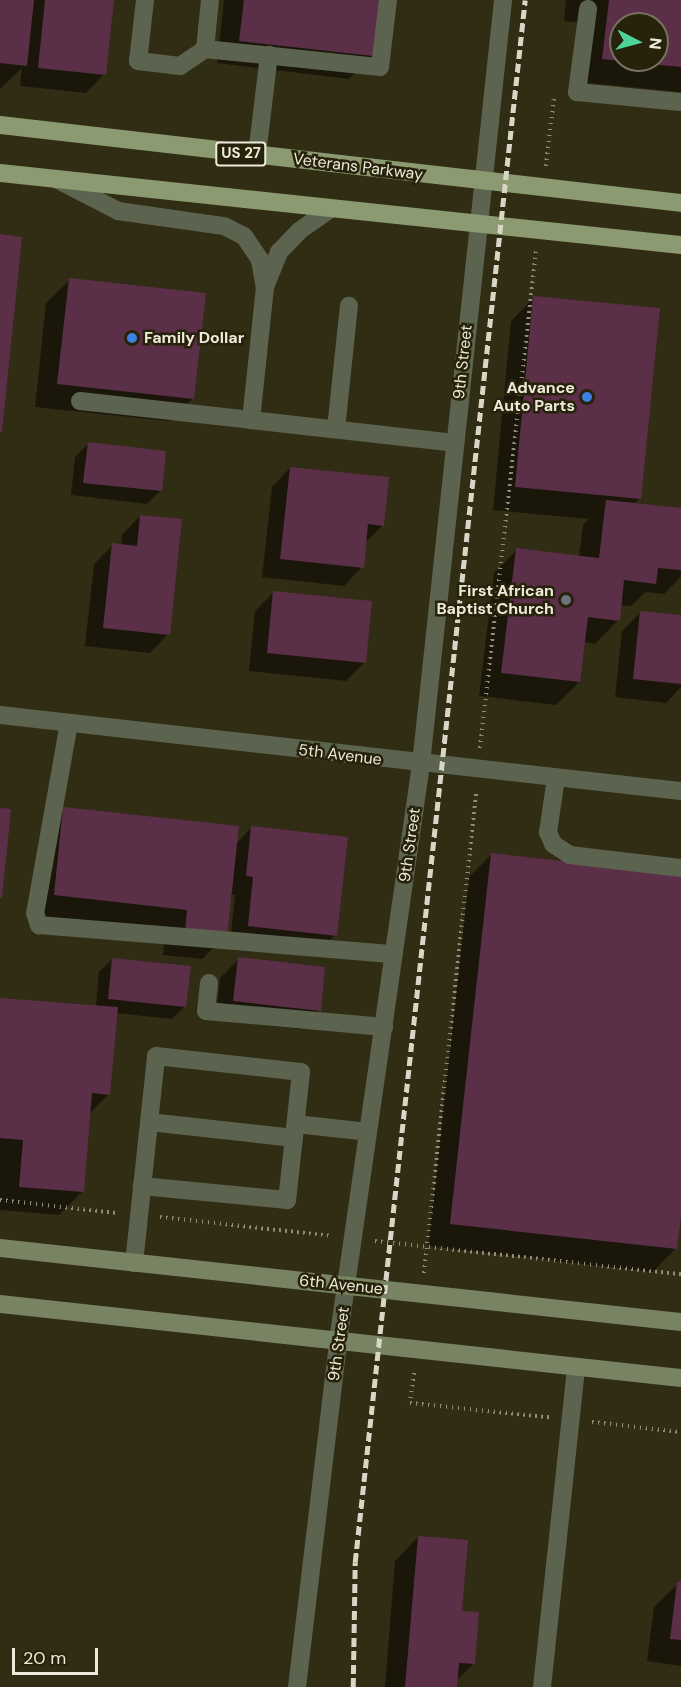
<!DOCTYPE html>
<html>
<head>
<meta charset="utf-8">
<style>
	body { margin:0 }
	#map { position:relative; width:681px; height:1687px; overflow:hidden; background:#312c14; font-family:"DM Sans",sans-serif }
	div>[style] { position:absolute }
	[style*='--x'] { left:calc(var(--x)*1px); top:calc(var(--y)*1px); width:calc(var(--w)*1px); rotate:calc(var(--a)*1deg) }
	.shadow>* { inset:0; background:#0007 }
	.building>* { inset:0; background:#5b2f48 }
	.path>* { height:4px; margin-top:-2px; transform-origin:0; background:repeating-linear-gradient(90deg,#908c79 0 1.5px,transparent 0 6px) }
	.lane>* { height:18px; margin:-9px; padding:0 9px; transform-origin:9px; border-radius:9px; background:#5c644f }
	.street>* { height:18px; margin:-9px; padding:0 9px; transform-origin:9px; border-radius:9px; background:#5c644f }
	.secondary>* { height:18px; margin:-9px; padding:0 9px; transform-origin:9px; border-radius:9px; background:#778362 }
	.primary>* { height:18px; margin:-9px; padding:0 9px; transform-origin:9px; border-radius:9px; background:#8b9a70 }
	.rail>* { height:4.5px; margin-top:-2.25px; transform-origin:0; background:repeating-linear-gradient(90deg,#d9d6c7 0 9px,transparent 0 13.5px) }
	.dots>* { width:16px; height:16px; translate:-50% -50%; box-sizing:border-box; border:3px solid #27220a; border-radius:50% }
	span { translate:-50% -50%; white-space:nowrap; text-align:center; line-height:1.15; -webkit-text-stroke:5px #27220a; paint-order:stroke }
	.shield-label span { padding:2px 4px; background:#27220a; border:2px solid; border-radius:4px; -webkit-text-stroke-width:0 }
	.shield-label { font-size:15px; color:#edeadc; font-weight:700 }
	.street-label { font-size:16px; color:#edeadc }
	.poi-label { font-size:16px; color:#edeadc; font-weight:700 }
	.left { translate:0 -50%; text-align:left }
	.right { translate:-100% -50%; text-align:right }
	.north { position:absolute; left:609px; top:12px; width:60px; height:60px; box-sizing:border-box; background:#27220a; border:2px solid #76725e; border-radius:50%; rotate:96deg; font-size:16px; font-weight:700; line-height:24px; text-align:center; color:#edeadc }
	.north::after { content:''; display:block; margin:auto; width:21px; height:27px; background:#4ed399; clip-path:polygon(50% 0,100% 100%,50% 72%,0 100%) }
	.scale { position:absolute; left:12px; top:1648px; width:86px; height:27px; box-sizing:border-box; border:3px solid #edeadc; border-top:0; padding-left:8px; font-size:18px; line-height:21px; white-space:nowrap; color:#edeadc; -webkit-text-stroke:4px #27220a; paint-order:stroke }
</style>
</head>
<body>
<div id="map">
	<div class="shadow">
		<i style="clip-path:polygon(0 0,112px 0,104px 74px,86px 93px,20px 86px,22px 68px,0 89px)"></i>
		<i style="clip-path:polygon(224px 0,378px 0,372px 56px,349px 79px,217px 63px)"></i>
		<i style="clip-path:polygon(evenodd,566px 0,681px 0,681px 92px,580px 82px,586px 23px,564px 21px,566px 0,621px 24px,657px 24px,657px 60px,621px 60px,621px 24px)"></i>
		<i style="clip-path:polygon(70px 280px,193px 398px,169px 421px,35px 407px,46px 303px)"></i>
		<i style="clip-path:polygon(534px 297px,640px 498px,634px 504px,681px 510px,681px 577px,664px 594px,646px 592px,631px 606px,620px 605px,618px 620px,595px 644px,584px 642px,579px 682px,556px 705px,479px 696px,494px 573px,517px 550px,579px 557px,583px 525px,589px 519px,493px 510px,511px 321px)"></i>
		<i style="clip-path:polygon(88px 444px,160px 491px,147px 504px,71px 495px,75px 457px)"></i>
		<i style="clip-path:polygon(290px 468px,383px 525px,365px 543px,362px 567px,344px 586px,262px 577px,272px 487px)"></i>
		<i style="clip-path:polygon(140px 516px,168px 634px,150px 653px,85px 646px,94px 564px,113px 545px,121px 546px,122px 535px)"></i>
		<i style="clip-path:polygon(274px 592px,364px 663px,346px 681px,249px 671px,255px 611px)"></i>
		<i style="clip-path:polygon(640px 613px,681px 617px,681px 687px,666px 703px,615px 697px,622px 631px)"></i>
		<i style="clip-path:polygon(64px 809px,236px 844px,251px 828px,335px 935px,316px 954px,230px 944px,235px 895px,230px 895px,226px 936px,202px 959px,163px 955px,165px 933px,31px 918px,41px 832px)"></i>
		<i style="clip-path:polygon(492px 854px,681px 1203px,676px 1248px,653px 1272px,428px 1246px,469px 877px)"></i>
		<i style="clip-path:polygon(112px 959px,185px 1006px,172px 1019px,116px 1013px,109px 1094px,89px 1114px,82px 1192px,59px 1215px,0 1210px,0 999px,96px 1007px,99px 972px)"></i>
		<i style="clip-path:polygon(239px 959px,319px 1010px,300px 1029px,216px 1020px,220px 978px)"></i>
		<i style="clip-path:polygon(418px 1537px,460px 1612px,473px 1664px,456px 1681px,456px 1687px,385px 1687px,395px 1561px)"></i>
		<i style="clip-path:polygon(678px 1584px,681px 1584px,681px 1666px,647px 1661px,654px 1607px)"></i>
	</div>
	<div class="building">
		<i style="clip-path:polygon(0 0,34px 0,27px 66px,0 63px)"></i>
		<i style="clip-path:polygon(45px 0,114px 0,106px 75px,38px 68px)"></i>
		<i style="clip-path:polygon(244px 0,380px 0,373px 56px,239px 41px)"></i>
		<i style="clip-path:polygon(609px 0,681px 0,681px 67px,627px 62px,657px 60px,657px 24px,621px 24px,621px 61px,602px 59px)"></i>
		<i style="clip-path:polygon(0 234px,22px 237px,2px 432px,0 432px)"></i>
		<i style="clip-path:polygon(69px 278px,206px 293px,194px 399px,57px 384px)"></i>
		<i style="clip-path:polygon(533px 296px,660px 308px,641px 499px,515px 487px)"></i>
		<i style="clip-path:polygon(88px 442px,166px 451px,162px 491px,83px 483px)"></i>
		<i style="clip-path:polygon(290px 467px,389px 477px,384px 526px,368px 524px,364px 568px,280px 559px)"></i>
		<i style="clip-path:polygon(606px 500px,681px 508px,681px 570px,658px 568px,656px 584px,624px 580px,620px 621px,588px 617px,580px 682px,501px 673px,516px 548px,599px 558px)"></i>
		<i style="clip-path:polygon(140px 515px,182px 519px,170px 635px,103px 628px,112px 543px,137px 546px)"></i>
		<i style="clip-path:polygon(273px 591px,372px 601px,366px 663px,267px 653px)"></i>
		<i style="clip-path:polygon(640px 611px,681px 615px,681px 684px,633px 679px)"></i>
		<i style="clip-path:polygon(63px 807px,239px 826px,227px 937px,185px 932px,187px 910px,54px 895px)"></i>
		<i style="clip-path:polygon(0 808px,11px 809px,2px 898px,0 898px)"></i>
		<i style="clip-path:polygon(251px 826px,348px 837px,337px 936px,248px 926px,253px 877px,246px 876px)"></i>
		<i style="clip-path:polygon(491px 853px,681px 874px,681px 1216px,677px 1249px,450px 1224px)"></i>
		<i style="clip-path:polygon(238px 957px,325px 967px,321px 1011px,233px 1001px)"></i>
		<i style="clip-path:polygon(112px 958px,191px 966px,186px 1007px,108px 999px)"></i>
		<i style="clip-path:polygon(0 998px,118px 1007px,110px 1095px,92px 1093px,84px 1192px,19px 1187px,23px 1140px,0 1138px)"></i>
		<i style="clip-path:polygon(418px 1536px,468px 1540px,462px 1611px,479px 1612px,475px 1664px,459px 1663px,457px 1687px,405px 1687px)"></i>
		<i style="clip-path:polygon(677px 1582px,681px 1582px,681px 1640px,670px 1639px)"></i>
	</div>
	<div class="path">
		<i style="--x:546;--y:166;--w:70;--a:-83.5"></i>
		<i style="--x:480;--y:748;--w:500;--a:-83.57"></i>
		<i style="--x:0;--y:1200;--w:118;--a:6.3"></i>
		<i style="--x:160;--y:1217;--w:172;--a:6.3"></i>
		<i style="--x:375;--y:1241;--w:308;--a:6.2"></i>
		<i style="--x:424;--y:1273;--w:485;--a:-83.8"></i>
		<i style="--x:414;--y:1373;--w:30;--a:98"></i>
		<i style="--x:410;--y:1403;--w:140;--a:5.8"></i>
		<i style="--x:592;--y:1422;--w:90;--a:6.4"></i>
	</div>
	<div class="lane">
		<i style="--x:145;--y:0;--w:61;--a:96.5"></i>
		<i style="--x:138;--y:61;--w:42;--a:6.8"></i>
		<i style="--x:180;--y:66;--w:30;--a:-34"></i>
		<i style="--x:205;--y:49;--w:176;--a:5.9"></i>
		<i style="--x:380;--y:67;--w:67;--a:-83.2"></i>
		<i style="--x:588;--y:9;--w:84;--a:97.5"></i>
		<i style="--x:577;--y:92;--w:104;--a:5.5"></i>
		<i style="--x:205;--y:49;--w:49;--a:-84.2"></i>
		<i style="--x:257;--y:155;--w:101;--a:-83.2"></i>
		<i style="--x:56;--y:179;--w:70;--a:27.3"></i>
		<i style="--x:118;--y:211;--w:107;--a:8.1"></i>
		<i style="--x:224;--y:226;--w:22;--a:27"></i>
		<i style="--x:244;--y:236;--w:29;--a:56"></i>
		<i style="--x:260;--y:260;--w:27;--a:80"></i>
		<i style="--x:265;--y:287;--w:134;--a:96"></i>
		<i style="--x:251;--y:420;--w:205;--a:6.4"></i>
		<i style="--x:265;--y:287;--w:38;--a:-68"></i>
		<i style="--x:279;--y:252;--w:29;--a:-46"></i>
		<i style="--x:299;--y:231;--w:38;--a:-35"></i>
		<i style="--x:80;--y:401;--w:172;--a:6.3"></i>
		<i style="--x:336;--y:429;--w:124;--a:-84"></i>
		<i style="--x:69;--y:723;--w:193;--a:100.1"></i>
		<i style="--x:35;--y:913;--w:13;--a:72"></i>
		<i style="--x:39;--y:925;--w:356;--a:4.7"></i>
		<i style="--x:556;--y:778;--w:55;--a:98.4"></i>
		<i style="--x:548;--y:832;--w:13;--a:67"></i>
		<i style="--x:553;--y:844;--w:20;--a:33"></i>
		<i style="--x:570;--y:855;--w:112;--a:6.7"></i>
		<i style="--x:209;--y:983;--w:28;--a:96"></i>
		<i style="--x:206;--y:1011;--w:179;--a:5.1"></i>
		<i style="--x:149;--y:1122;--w:146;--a:6.3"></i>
		<i style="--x:296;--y:1124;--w:72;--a:6.3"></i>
		<i style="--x:134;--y:1263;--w:208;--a:-83.9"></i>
		<i style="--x:156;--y:1056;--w:146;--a:6.3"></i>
		<i style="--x:301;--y:1072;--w:129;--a:96.2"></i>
		<i style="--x:287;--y:1200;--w:146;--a:-174.5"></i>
		<i style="--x:542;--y:1687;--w:322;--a:-83.9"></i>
	</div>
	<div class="street">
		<i style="--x:0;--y:715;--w:685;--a:6.37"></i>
		<i style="--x:297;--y:1687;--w:348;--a:-83.2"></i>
		<i style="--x:338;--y:1341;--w:583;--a:-81.81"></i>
		<i style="--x:421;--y:764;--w:768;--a:-83.87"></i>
	</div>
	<div class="secondary">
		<i style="--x:0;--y:1248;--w:685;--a:6.2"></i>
		<i style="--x:0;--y:1304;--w:685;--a:6.2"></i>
	</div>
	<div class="primary">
		<i style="--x:0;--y:125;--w:685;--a:6.53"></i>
		<i style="--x:0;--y:173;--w:685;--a:6.04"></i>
	</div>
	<div class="rail">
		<i style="--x:353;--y:1687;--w:125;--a:-89.1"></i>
		<i style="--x:355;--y:1562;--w:1571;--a:-83.79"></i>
	</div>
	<div class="dots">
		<i style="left:132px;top:338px;background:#3f7fe0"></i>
		<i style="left:587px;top:397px;background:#3f7fe0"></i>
		<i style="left:566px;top:600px;background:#6b7280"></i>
	</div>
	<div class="shield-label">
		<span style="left:241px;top:154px">US 27</span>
	</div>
	<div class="street-label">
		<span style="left:358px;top:167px;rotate:7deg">Veterans Parkway</span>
		<span style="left:463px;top:362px;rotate:-84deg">9th Street</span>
		<span style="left:340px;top:755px;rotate:7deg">5th Avenue</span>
		<span style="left:410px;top:845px;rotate:-82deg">9th Street</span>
		<span style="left:341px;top:1285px;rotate:6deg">6th Avenue</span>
		<span style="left:339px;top:1344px;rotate:-82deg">9th Street</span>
	</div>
	<div class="poi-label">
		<span class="left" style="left:144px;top:338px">Family Dollar</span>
		<span class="right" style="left:575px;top:397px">Advance<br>Auto Parts</span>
		<span class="right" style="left:554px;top:600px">First African<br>Baptist Church</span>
	</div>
	<div class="north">N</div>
	<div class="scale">20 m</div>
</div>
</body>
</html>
